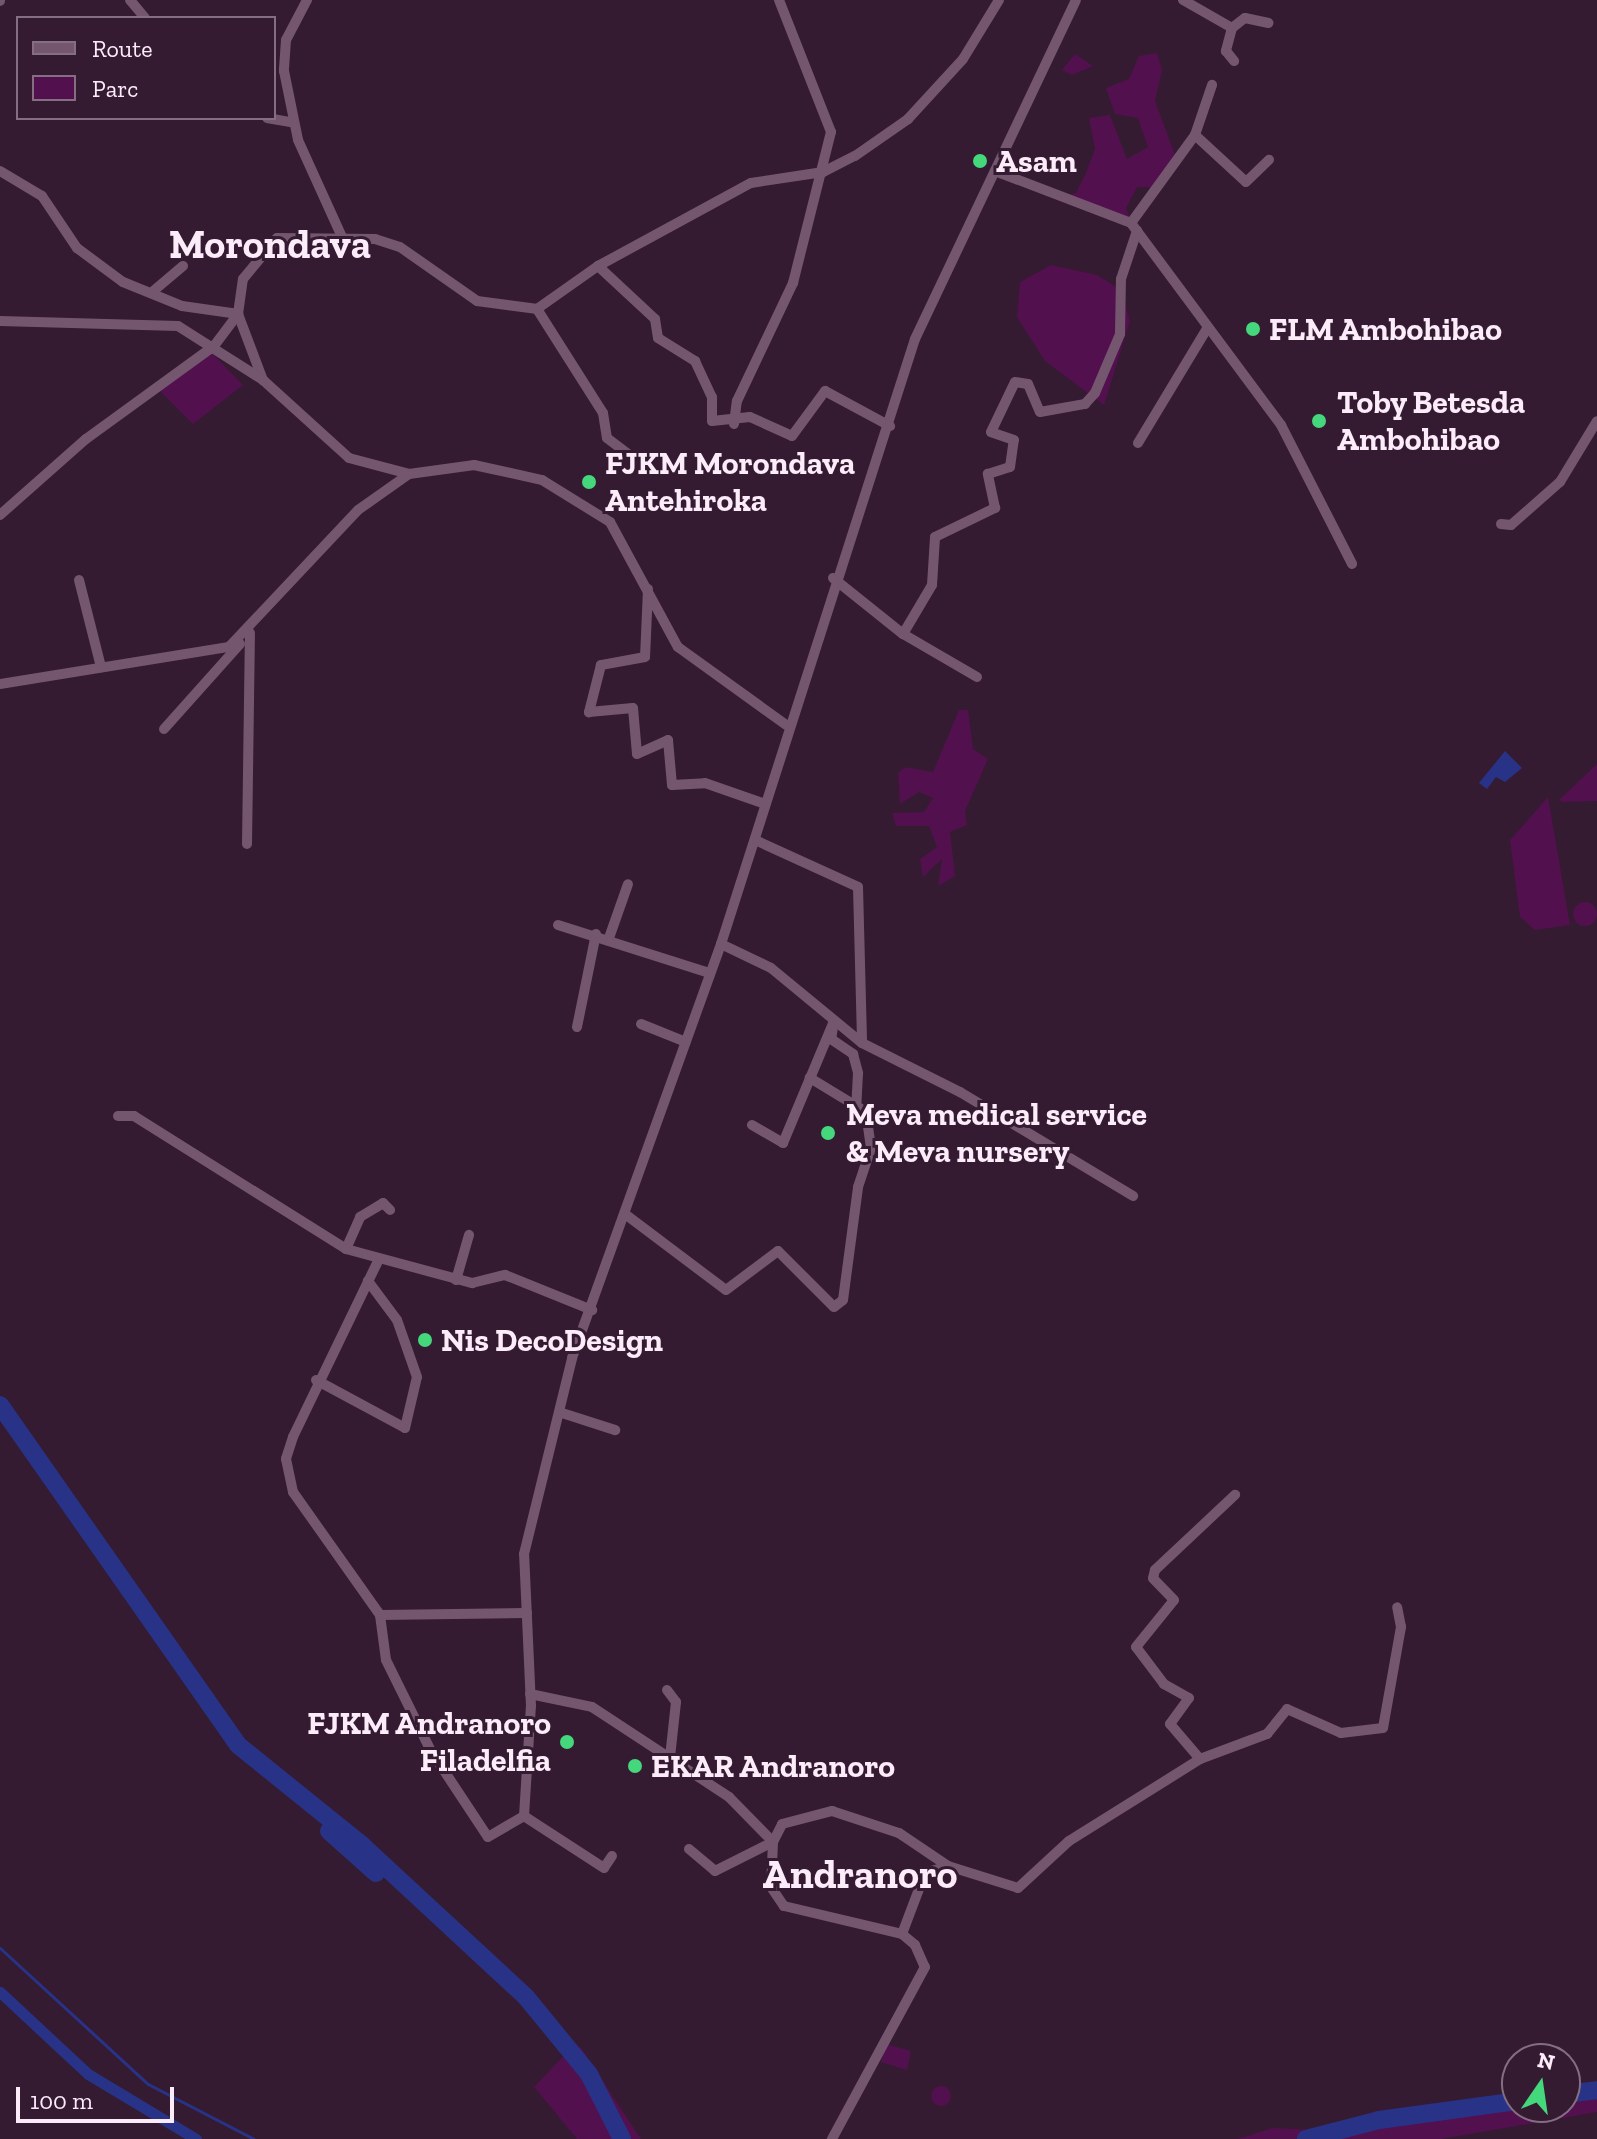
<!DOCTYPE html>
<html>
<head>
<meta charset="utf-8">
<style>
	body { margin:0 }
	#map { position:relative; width:1597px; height:2139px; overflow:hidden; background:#341b31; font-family:"Zilla Slab",serif }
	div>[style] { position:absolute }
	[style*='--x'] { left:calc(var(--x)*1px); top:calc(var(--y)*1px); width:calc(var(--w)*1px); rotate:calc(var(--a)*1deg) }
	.green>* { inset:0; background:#53104e }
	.round { border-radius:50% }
	.water>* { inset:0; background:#283387 }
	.stream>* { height:3px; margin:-1.5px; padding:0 1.5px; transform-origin:1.5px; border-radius:1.5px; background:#283387 }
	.canal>* { height:11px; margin:-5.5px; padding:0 5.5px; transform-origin:5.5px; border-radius:5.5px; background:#283387 }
	.river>* { height:18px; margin:-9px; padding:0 9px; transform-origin:9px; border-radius:9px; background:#283387 }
	.minor>* { height:10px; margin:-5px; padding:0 5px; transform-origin:5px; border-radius:5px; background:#74576f }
	.dots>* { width:22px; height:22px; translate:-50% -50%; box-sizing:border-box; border:4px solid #341b31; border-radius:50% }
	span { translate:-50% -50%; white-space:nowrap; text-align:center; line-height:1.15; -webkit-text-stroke:6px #341b31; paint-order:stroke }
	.poi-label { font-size:32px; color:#fcebf9; font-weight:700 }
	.left { translate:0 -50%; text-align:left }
	.right { translate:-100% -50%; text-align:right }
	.district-label { font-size:40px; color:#fcebf9; font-weight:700 }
	.legend { position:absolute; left:16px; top:16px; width:260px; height:104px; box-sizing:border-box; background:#341b31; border:2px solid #846e81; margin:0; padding:10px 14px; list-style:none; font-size:24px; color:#fcebf9 }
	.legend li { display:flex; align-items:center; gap:16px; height:40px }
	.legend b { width:40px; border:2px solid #846e81 }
	.north { position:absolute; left:1501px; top:2043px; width:80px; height:80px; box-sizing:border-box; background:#341b31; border:2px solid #846e81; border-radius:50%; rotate:13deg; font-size:22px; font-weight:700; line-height:32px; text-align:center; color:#fcebf9 }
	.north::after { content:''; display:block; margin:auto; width:28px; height:36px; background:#44d77b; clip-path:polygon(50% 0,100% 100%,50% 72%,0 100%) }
	.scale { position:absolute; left:16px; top:2087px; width:158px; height:36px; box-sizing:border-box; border:4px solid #fcebf9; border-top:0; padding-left:10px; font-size:24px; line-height:28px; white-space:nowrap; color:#fcebf9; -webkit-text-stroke:6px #341b31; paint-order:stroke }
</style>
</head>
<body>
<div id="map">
	<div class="green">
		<i style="clip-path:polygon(1157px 53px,1162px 70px,1155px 101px,1175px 155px,1159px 188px,1137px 187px,1126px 208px,1131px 222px,1057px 197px,1076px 193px,1086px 173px,1095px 149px,1089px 118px,1110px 115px,1127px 159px,1148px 147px,1138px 118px,1115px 114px,1106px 88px,1129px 79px,1139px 56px)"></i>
		<i style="clip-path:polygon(1075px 54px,1093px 66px,1072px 75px,1062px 70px)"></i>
		<i style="clip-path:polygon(1051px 265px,1097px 275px,1121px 290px,1130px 321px,1104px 405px,1045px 361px,1017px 317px,1020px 282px)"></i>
		<i style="clip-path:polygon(211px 352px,243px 385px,193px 424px,159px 390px)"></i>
		<i style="clip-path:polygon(959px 710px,968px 710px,973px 749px,988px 759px,965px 811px,967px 825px,950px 832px,955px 876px,938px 886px,942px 859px,923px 877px,920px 859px,937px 847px,929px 826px,896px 826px,892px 813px,924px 812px,933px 798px,919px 792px,900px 804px,898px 773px,906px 767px,933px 772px)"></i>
		<i style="clip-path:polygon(1597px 764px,1597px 801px,1561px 802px,1560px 799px)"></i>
		<i style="clip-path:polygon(1548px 797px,1570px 925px,1535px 930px,1520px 917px,1510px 840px)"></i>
		<i class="round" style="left:1573px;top:902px;width:24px;height:24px"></i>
		<i style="clip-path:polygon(886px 2044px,911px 2051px,907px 2070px,881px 2062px)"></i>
		<i style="clip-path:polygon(574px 2045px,581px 2048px,641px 2139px,577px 2139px,534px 2087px)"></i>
		<i class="round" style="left:931px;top:2086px;width:20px;height:20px"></i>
		<i style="clip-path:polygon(1597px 2088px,1597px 2112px,1441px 2139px,1238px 2139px,1273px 2128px,1316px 2130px,1517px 2098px,1517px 2107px,1565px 2107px,1565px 2092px)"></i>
	</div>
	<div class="water">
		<i style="clip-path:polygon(1505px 751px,1522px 768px,1505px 782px,1496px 777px,1487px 789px,1479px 783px)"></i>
	</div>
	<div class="stream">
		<i style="--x:0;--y:1948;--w:201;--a:42.6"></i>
		<i style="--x:148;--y:2084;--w:119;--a:27.4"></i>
	</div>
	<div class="canal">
		<i style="--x:0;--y:1992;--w:120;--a:43"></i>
		<i style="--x:88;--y:2074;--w:126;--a:31"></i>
	</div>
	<div class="river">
		<i style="--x:0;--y:1405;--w:415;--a:55"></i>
		<i style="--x:238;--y:1745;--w:161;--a:38.9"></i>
		<i style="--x:363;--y:1846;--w:222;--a:42.8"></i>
		<i style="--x:526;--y:1997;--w:99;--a:50.7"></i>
		<i style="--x:589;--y:2074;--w:73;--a:63.1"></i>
		<i style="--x:329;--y:1831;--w:63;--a:41.8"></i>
		<i style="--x:1565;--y:2094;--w:32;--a:-7"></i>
		<i style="--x:1306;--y:2139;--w:75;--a:-14.6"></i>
		<i style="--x:1379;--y:2120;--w:139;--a:-7.8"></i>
	</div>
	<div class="minor">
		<i style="--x:130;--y:0;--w:23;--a:50"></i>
		<i style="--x:307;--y:0;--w:45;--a:117.7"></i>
		<i style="--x:286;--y:40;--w:31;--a:94"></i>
		<i style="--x:284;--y:71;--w:70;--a:78.5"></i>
		<i style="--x:298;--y:140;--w:109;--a:65.6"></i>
		<i style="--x:1183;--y:0;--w:56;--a:29.7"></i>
		<i style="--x:1232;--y:28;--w:24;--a:105"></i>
		<i style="--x:1226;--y:51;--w:13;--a:51"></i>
		<i style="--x:0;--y:1;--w:1;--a:-90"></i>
		<i style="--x:1232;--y:28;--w:16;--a:-38"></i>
		<i style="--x:1245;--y:18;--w:24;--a:12"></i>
		<i style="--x:267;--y:118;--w:27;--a:10"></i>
		<i style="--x:1195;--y:135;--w:69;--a:42.7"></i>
		<i style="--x:1246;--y:182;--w:32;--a:-44"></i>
		<i style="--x:0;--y:171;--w:49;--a:30.8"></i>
		<i style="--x:42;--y:196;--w:63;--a:56.1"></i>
		<i style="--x:77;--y:248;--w:57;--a:36.5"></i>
		<i style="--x:123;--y:282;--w:64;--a:22.1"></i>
		<i style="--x:182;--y:306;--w:57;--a:8.1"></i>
		<i style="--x:995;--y:171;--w:146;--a:20.9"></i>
		<i style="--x:1131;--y:223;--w:252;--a:53.4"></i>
		<i style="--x:1281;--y:425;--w:156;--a:62.9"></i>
		<i style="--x:1131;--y:223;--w:109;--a:-54"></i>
		<i style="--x:1195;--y:135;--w:53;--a:-71.2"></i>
		<i style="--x:598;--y:266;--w:78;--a:42.9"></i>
		<i style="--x:655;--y:319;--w:19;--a:81"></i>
		<i style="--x:658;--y:338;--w:44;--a:31.9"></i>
		<i style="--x:695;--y:361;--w:40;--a:65"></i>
		<i style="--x:712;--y:397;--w:24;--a:90"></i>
		<i style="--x:712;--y:421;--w:38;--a:-6"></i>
		<i style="--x:750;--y:417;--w:46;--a:24.3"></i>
		<i style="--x:792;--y:436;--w:56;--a:-53.7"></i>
		<i style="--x:825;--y:391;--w:74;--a:28.3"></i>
		<i style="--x:151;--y:293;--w:42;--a:-40.2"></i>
		<i style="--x:537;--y:309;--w:123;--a:57.6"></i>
		<i style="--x:603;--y:413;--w:25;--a:81"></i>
		<i style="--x:607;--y:438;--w:26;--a:37"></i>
		<i style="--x:238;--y:314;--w:71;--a:69.3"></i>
		<i style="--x:0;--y:321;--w:178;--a:1.6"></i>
		<i style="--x:178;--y:326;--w:101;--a:32.4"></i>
		<i style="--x:263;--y:380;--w:116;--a:42.2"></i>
		<i style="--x:349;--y:458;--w:62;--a:14.9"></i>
		<i style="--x:409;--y:474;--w:66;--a:-7.9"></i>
		<i style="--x:474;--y:465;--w:70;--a:12.4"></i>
		<i style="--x:542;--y:480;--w:80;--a:31.7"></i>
		<i style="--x:610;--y:522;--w:142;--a:61.5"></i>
		<i style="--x:678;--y:647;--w:133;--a:35.8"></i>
		<i style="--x:734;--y:424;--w:23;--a:-83"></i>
		<i style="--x:737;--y:401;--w:131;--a:-64.6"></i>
		<i style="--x:793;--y:283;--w:156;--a:-75.9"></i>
		<i style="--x:831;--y:132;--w:142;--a:-111.5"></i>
		<i style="--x:1138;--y:443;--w:135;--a:-58.9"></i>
		<i style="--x:0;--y:515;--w:115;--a:-41.5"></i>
		<i style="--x:86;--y:439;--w:158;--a:-36"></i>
		<i style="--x:214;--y:346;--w:40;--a:-53"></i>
		<i style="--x:238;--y:314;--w:35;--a:-82"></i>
		<i style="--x:243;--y:279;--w:53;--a:-50.3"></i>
		<i style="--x:277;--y:238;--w:98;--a:0.6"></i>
		<i style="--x:375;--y:239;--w:26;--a:18"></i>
		<i style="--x:400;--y:247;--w:94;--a:35"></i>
		<i style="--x:477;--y:301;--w:61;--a:7.6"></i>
		<i style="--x:537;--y:309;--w:75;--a:-35.2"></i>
		<i style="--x:598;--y:266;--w:174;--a:-28.5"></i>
		<i style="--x:751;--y:183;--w:73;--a:-8.7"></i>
		<i style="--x:823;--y:172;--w:36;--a:-27"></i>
		<i style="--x:855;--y:156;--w:65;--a:-34.9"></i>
		<i style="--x:908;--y:119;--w:81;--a:-47.5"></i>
		<i style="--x:963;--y:59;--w:69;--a:-58.6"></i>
		<i style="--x:1501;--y:524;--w:10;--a:6"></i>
		<i style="--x:1511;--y:525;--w:65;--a:-41.3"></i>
		<i style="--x:1560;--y:482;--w:71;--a:-58.8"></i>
		<i style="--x:833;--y:578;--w:90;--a:38.7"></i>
		<i style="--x:79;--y:580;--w:90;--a:75.8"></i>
		<i style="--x:648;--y:589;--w:68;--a:92.5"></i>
		<i style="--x:645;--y:657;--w:45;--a:169.7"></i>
		<i style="--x:601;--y:665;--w:49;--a:104.3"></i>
		<i style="--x:589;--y:712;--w:44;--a:-5.2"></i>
		<i style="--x:633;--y:708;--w:46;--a:85"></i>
		<i style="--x:637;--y:754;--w:34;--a:-24"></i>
		<i style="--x:668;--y:740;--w:45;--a:84.9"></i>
		<i style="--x:672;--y:785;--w:33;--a:-3"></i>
		<i style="--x:705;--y:783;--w:60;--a:19.3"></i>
		<i style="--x:977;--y:677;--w:86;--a:-149.8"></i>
		<i style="--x:903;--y:634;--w:57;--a:-59.4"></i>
		<i style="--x:932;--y:585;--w:48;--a:-86.4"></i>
		<i style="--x:935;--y:537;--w:67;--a:-25.8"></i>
		<i style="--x:995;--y:508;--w:35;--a:-102"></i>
		<i style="--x:988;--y:474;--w:23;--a:-18"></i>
		<i style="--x:1010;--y:467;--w:27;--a:-82"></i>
		<i style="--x:1014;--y:440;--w:24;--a:-161"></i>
		<i style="--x:991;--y:432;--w:55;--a:-64.4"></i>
		<i style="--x:1015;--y:382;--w:13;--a:9"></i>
		<i style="--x:1028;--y:384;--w:30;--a:67"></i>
		<i style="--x:1040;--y:412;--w:46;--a:-10.1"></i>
		<i style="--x:1085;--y:404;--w:15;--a:-48"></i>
		<i style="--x:1095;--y:393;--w:64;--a:-67"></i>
		<i style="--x:1120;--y:334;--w:55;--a:-89"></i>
		<i style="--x:1121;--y:279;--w:51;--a:-71.6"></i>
		<i style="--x:0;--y:684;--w:232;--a:-9.2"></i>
		<i style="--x:229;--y:647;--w:188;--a:-46.7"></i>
		<i style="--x:358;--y:510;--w:62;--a:-35.2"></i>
		<i style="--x:164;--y:729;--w:114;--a:-48.2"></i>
		<i style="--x:755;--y:840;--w:113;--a:24.5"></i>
		<i style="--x:858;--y:887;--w:156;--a:88.5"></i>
		<i style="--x:247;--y:844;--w:211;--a:-89.2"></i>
		<i style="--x:558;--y:925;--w:158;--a:17.6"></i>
		<i style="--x:609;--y:938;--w:57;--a:-70.6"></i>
		<i style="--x:721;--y:944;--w:55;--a:25.6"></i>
		<i style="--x:771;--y:968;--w:118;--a:39.5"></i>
		<i style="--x:862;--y:1043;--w:110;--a:26.6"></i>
		<i style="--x:960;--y:1092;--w:202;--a:31"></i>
		<i style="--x:834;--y:1021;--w:18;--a:99"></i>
		<i style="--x:831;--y:1039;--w:27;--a:34"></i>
		<i style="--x:853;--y:1054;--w:20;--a:75"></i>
		<i style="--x:858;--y:1073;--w:33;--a:93"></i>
		<i style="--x:641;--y:1024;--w:48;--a:21.8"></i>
		<i style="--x:577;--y:1027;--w:95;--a:-78.5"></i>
		<i style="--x:118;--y:1116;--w:16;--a:0"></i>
		<i style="--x:134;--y:1116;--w:250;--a:32.1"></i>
		<i style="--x:346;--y:1249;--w:131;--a:15.1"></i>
		<i style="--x:472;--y:1283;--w:34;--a:-14"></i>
		<i style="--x:505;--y:1275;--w:94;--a:21.9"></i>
		<i style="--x:752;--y:1125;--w:36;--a:30"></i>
		<i style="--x:783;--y:1143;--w:132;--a:-67.3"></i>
		<i style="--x:625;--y:1214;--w:126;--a:37"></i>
		<i style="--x:726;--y:1290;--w:65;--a:-36.9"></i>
		<i style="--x:778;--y:1251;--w:79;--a:45"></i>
		<i style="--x:834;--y:1307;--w:11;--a:-38"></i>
		<i style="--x:843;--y:1300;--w:114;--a:-82.4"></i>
		<i style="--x:858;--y:1187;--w:41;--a:-71.6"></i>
		<i style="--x:871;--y:1148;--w:36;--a:-98"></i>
		<i style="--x:866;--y:1112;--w:66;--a:-148.7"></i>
		<i style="--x:346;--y:1249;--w:35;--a:-66"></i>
		<i style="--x:360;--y:1217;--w:27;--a:-31"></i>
		<i style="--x:383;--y:1203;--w:10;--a:45"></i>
		<i style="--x:378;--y:1261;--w:195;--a:115.8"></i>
		<i style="--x:293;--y:1437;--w:23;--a:108"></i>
		<i style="--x:286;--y:1459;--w:34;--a:78"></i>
		<i style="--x:293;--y:1492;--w:151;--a:54.7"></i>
		<i style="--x:380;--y:1615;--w:45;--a:82.4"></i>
		<i style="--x:386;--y:1660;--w:102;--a:63.7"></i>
		<i style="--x:431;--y:1751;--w:103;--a:56.5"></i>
		<i style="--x:488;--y:1837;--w:42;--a:-30.3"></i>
		<i style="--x:456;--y:1280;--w:47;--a:-73.9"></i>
		<i style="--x:316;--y:1380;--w:101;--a:28.3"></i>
		<i style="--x:405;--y:1428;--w:52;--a:-76.8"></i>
		<i style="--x:417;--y:1377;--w:60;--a:-109.3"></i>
		<i style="--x:397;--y:1320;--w:49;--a:-126.6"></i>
		<i style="--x:562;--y:1413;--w:56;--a:17.8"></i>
		<i style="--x:380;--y:1615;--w:147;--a:-0.8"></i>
		<i style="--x:667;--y:1690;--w:15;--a:53"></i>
		<i style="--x:676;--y:1702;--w:55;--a:96.2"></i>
		<i style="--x:530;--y:1694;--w:63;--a:11.8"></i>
		<i style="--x:592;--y:1707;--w:164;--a:33.3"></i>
		<i style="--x:729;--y:1797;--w:63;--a:45.6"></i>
		<i style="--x:773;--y:1842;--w:45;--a:92.5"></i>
		<i style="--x:771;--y:1887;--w:23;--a:56"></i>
		<i style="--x:784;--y:1906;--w:121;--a:13.3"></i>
		<i style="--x:902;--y:1934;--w:17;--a:40"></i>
		<i style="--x:915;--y:1945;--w:24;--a:66"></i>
		<i style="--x:925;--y:1967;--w:196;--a:118.4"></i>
		<i style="--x:1200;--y:1759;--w:46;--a:-130.6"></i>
		<i style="--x:1170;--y:1724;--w:32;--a:-54"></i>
		<i style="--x:1189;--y:1698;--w:29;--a:-151"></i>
		<i style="--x:1164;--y:1684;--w:46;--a:-127.1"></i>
		<i style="--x:1136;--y:1647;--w:60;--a:-51"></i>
		<i style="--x:1174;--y:1600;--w:30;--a:-134"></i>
		<i style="--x:1153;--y:1578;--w:8;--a:-76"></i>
		<i style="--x:1155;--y:1570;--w:110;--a:-43.2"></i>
		<i style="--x:689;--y:1849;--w:34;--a:40"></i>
		<i style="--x:715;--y:1871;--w:65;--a:-26.6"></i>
		<i style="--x:773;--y:1842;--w:20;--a:-63"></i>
		<i style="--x:782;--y:1824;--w:52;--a:-14.6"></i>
		<i style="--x:832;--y:1811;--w:71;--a:18.2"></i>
		<i style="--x:899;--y:1833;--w:59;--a:34"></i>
		<i style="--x:612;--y:1856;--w:14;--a:124"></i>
		<i style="--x:604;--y:1868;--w:95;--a:-147"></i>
		<i style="--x:524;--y:1816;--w:110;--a:-86.4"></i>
		<i style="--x:531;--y:1706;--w:152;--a:-92.6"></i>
		<i style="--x:524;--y:1554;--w:202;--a:-76.2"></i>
		<i style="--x:572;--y:1358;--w:440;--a:-70.2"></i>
		<i style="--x:721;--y:944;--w:635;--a:-72.22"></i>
		<i style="--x:915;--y:339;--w:375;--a:-64.6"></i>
		<i style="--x:902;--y:1934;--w:65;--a:-69.3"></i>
		<i style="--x:925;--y:1873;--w:24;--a:-17"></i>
		<i style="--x:948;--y:1866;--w:73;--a:17.4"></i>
		<i style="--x:1018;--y:1888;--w:69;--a:-42.7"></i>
		<i style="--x:1069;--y:1841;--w:155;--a:-32"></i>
		<i style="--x:1200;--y:1759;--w:72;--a:-20.5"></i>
		<i style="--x:1267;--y:1734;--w:32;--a:-51"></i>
		<i style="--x:1287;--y:1709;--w:59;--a:24"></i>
		<i style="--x:1341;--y:1733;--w:42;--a:-6.8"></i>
		<i style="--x:1383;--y:1728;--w:103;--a:-79.9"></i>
		<i style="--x:1401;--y:1627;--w:20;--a:-101"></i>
	</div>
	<div class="dots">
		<i style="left:980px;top:161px;background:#44d77b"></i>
		<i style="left:1253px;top:329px;background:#44d77b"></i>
		<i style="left:1319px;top:421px;background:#44d77b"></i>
		<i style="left:589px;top:482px;background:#44d77b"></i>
		<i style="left:828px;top:1133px;background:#44d77b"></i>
		<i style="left:425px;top:1340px;background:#44d77b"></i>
		<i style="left:567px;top:1742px;background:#44d77b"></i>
		<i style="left:635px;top:1766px;background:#44d77b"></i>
	</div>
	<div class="poi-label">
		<span class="left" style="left:996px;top:161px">Asam</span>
		<span class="left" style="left:1269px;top:329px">FLM Ambohibao</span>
		<span class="left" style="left:1337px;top:421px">Toby Betesda<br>Ambohibao</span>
		<span class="left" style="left:605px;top:482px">FJKM Morondava<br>Antehiroka</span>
		<span class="left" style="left:846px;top:1133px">Meva medical service<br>&amp; Meva nursery</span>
		<span class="left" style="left:441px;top:1340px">Nis DecoDesign</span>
		<span class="right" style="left:551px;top:1742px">FJKM Andranoro<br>Filadelfia</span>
		<span class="left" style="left:651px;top:1766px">EKAR Andranoro</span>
	</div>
	<div class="district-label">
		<span style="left:270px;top:244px">Morondava</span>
		<span style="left:860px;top:1874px">Andranoro</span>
	</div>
	<ul class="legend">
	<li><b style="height:10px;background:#74576f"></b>Route</li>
	<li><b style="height:22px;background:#53104e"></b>Parc</li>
	</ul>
	<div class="north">N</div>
	<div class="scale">100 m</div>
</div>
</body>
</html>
